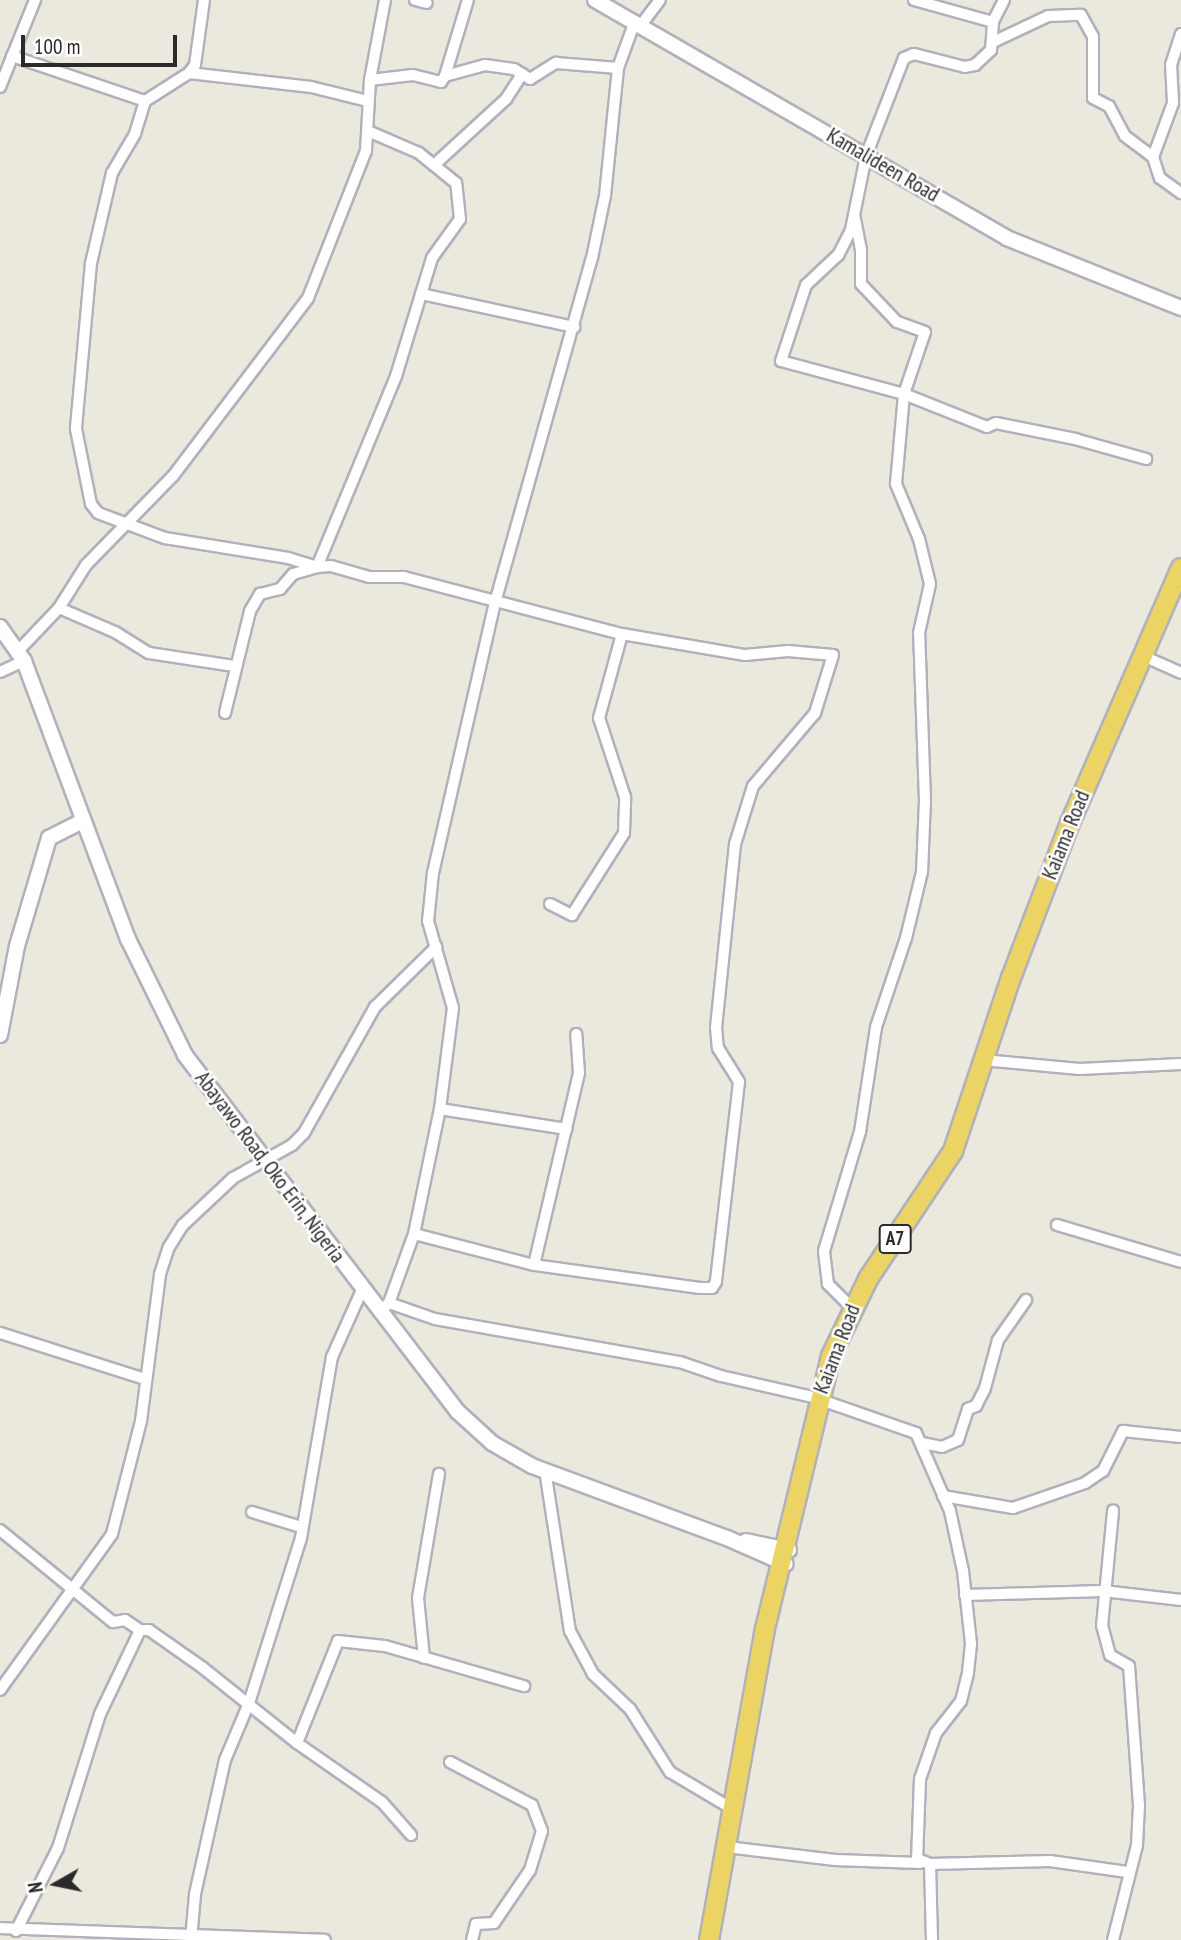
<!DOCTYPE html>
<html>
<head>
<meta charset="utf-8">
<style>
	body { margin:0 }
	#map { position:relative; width:1181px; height:1940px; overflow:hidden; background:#ebe8dd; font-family:"PT Sans Narrow",sans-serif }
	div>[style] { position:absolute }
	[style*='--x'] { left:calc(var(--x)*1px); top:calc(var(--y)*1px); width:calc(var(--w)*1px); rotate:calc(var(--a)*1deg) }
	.roads { filter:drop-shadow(2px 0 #b1b1bd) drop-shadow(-2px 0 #b1b1bd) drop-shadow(0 2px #b1b1bd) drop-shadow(0 -2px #b1b1bd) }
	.minor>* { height:10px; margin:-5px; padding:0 5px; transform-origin:5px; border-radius:5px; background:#fff }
	.tertiary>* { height:14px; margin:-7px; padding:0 7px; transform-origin:7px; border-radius:7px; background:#fff }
	.trunk>* { height:18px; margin:-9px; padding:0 9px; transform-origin:9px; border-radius:9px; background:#ecd464 }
	span { translate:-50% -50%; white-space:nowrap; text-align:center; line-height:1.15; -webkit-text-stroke:5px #fff; paint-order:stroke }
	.shield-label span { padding:2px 5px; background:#fff; border:2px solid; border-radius:5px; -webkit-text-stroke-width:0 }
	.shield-label { font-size:19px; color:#2a2a2a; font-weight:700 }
	.street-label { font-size:21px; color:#2a2a2a }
	.north { position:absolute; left:21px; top:1849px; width:70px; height:70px; -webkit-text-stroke:5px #fff; paint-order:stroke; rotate:261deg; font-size:19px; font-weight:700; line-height:28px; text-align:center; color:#2a2a2a }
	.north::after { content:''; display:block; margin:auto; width:24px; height:32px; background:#2a2a2a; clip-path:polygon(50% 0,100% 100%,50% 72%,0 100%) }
	.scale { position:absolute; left:21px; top:35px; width:156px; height:32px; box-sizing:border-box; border:4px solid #2a2a2a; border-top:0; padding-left:9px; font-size:21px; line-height:24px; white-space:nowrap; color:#2a2a2a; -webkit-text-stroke:5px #fff; paint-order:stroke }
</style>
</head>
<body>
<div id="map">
	<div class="roads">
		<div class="minor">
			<i style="--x:204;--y:0;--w:66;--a:97.9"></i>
			<i style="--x:195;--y:65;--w:10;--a:127"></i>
			<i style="--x:189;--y:73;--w:52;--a:147.5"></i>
			<i style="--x:145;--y:101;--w:34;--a:107"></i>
			<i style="--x:135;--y:134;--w:45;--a:120.5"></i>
			<i style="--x:112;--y:173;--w:92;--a:103.1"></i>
			<i style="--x:91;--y:263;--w:167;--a:95.2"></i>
			<i style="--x:76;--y:429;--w:76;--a:78.7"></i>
			<i style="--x:91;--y:504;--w:11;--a:52"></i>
			<i style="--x:98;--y:513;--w:72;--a:20.5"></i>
			<i style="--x:165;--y:538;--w:125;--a:9.2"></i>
			<i style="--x:288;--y:558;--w:30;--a:17"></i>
			<i style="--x:317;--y:567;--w:14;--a:-4"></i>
			<i style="--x:331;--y:566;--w:40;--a:16"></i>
			<i style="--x:369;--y:577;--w:35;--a:0"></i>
			<i style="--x:404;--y:577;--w:225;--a:14.7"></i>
			<i style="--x:622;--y:634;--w:125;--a:9.7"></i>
			<i style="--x:745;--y:655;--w:43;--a:-5.3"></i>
			<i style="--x:788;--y:651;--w:45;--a:5.1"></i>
			<i style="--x:833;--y:655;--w:61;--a:107.2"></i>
			<i style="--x:815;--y:713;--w:96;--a:130.3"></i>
			<i style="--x:753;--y:786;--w:61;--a:107.2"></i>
			<i style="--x:735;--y:844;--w:184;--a:95.9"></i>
			<i style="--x:716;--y:1027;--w:21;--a:85"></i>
			<i style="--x:718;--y:1048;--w:40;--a:58"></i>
			<i style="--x:739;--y:1082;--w:201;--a:96.6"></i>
			<i style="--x:716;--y:1282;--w:7;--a:124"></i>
			<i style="--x:712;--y:1288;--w:12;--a:180"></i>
			<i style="--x:700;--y:1288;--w:168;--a:-172.1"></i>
			<i style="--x:534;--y:1265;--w:124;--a:-165.5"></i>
			<i style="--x:415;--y:0;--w:12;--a:14"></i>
			<i style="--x:914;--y:0;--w:82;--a:15.6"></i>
			<i style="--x:1004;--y:0;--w:25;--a:117"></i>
			<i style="--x:993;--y:22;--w:28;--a:94"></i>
			<i style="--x:991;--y:50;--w:22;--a:137"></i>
			<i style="--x:975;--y:65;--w:10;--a:169"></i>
			<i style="--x:965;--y:67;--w:53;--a:-165.7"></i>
			<i style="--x:914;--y:54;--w:11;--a:158"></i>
			<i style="--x:904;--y:58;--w:105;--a:111.2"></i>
			<i style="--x:866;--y:156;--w:76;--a:101.5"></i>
			<i style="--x:851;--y:230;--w:28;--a:117"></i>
			<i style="--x:838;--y:255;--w:44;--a:136.8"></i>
			<i style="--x:806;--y:285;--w:80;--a:108.2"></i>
			<i style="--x:781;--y:361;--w:127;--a:15"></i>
			<i style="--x:904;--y:394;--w:89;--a:21.7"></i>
			<i style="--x:987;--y:427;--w:10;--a:-24"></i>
			<i style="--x:996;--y:423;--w:81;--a:11.4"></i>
			<i style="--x:1075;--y:439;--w:74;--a:15.7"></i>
			<i style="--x:641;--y:25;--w:31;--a:-53"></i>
			<i style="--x:1181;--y:34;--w:32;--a:108"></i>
			<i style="--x:1171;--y:64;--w:39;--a:87"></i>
			<i style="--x:1173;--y:103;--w:58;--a:110.3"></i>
			<i style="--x:1153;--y:157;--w:22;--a:72"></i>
			<i style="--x:1160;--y:178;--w:26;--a:36"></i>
			<i style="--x:993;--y:42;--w:61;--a:-25.3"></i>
			<i style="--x:1048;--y:16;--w:33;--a:-2"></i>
			<i style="--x:1081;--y:15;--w:25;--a:61"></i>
			<i style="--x:1093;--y:37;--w:61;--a:90"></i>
			<i style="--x:1093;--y:98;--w:18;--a:27"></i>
			<i style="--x:1109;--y:106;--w:34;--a:62"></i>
			<i style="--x:1125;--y:136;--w:35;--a:37"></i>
			<i style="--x:12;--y:56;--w:140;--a:18.7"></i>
			<i style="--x:189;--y:73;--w:123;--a:6.5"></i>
			<i style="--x:311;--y:87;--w:59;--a:13.8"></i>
			<i style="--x:445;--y:76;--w:79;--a:-73.2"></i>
			<i style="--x:370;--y:80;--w:43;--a:-6.6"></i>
			<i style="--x:413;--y:75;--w:29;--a:14"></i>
			<i style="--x:441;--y:82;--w:7;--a:-56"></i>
			<i style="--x:445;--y:76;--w:41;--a:-15.4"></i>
			<i style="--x:485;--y:65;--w:29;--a:8"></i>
			<i style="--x:514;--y:69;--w:19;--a:32"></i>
			<i style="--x:530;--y:79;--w:31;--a:-32"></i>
			<i style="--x:556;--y:63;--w:62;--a:4.6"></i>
			<i style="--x:0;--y:87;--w:94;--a:-68.1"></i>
			<i style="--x:434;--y:165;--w:98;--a:-42.5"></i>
			<i style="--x:506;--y:99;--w:30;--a:-57"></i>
			<i style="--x:421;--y:294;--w:157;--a:12.2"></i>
			<i style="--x:59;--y:608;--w:61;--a:23.2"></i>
			<i style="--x:115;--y:632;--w:40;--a:32"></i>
			<i style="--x:149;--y:653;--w:86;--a:8.7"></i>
			<i style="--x:19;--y:650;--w:58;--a:-46.4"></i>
			<i style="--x:59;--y:608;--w:51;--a:-57.9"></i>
			<i style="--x:86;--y:565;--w:124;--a:-45.7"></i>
			<i style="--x:173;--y:476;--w:223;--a:-52.8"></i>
			<i style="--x:308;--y:298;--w:158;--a:-68.5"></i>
			<i style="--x:366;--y:151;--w:71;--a:-86.8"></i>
			<i style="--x:370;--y:80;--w:81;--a:-79.4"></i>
			<i style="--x:1150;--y:659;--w:34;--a:24"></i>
			<i style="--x:0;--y:672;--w:26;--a:-25"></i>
			<i style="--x:225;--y:713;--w:105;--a:-76.2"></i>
			<i style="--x:250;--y:611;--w:20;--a:-60"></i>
			<i style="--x:260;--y:594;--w:21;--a:-14"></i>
			<i style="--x:280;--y:589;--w:20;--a:-49"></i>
			<i style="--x:293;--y:574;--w:25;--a:-16"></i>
			<i style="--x:317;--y:567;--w:207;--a:-67.5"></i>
			<i style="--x:396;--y:376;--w:123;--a:-73"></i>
			<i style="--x:432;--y:258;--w:48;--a:-54.3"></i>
			<i style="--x:460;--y:219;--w:36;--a:-96"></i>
			<i style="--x:456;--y:183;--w:48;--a:-141"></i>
			<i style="--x:419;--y:153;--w:56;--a:-156.7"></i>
			<i style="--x:550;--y:904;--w:25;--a:27"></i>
			<i style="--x:572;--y:915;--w:97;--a:-57.6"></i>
			<i style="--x:624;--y:833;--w:36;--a:-88"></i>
			<i style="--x:625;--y:797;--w:83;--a:-108.2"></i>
			<i style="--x:599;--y:718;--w:87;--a:-74.7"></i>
			<i style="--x:994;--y:1061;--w:86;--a:5.3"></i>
			<i style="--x:1080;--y:1069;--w:101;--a:-2.8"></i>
			<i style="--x:440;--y:1109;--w:128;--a:9"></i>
			<i style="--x:1057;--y:1225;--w:129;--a:16.6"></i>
			<i style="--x:534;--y:1265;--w:197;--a:-76.8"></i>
			<i style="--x:579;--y:1073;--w:39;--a:-94"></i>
			<i style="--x:389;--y:1303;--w:49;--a:19.2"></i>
			<i style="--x:435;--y:1319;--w:249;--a:10"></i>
			<i style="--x:680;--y:1362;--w:43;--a:18.9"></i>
			<i style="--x:721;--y:1376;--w:98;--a:12.9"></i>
			<i style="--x:851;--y:1307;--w:33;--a:-135"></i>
			<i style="--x:828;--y:1284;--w:33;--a:-97"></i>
			<i style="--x:824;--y:1251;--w:124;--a:-73.2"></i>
			<i style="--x:860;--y:1132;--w:106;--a:-81.3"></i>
			<i style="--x:876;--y:1027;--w:94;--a:-71.4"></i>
			<i style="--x:906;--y:938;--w:68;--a:-76.4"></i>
			<i style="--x:922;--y:872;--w:71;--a:-87.6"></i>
			<i style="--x:925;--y:801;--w:168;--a:-92"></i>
			<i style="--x:919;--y:633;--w:50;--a:-77.3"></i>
			<i style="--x:930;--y:584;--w:46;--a:-103.7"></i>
			<i style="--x:919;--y:539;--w:60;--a:-112.7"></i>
			<i style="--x:896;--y:484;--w:90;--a:-84.9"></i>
			<i style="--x:904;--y:394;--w:65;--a:-71.3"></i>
			<i style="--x:925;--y:332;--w:30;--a:-160"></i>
			<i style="--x:897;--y:322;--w:52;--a:-133.5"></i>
			<i style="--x:861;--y:284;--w:34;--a:-90"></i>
			<i style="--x:861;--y:250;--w:36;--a:-101"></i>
			<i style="--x:379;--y:1312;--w:13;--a:-42"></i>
			<i style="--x:389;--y:1303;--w:73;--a:-70.1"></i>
			<i style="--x:414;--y:1234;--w:128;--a:-78.3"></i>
			<i style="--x:440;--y:1109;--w:102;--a:-82.7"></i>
			<i style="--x:453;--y:1008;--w:91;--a:-106"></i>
			<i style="--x:428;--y:921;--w:48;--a:-84.1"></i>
			<i style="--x:433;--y:873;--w:281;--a:-77.1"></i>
			<i style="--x:496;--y:599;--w:354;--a:-74.3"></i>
			<i style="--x:592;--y:258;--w:63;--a:-78.2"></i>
			<i style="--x:605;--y:196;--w:129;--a:-84.2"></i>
			<i style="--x:618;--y:68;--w:50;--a:-70.1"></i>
			<i style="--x:0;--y:1333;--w:152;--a:17.6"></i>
			<i style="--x:827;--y:1402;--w:94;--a:19.2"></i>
			<i style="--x:916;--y:1433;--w:85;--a:66.4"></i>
			<i style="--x:950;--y:1511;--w:61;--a:77.8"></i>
			<i style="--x:963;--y:1571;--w:73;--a:83.7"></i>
			<i style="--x:971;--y:1644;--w:29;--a:96"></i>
			<i style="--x:968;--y:1673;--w:29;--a:104"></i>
			<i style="--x:961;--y:1701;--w:41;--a:128"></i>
			<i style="--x:936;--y:1733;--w:49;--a:109.2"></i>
			<i style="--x:920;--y:1779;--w:80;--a:92.1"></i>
			<i style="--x:917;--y:1859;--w:14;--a:21"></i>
			<i style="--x:930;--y:1864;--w:120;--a:-1.4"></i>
			<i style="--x:1050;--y:1861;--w:78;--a:8.1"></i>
			<i style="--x:922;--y:1443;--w:20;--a:11"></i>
			<i style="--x:942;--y:1447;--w:17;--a:-24"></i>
			<i style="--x:958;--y:1440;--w:33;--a:-72"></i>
			<i style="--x:968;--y:1409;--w:9;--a:-21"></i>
			<i style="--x:976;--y:1406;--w:20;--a:-63"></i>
			<i style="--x:985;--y:1388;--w:50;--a:-74.8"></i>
			<i style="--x:998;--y:1340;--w:49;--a:-55"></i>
			<i style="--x:545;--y:1470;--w:163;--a:81.2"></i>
			<i style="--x:570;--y:1631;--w:49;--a:61.9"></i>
			<i style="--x:593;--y:1674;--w:51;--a:43.4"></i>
			<i style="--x:630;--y:1709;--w:75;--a:57.6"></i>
			<i style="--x:670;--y:1772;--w:74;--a:30.7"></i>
			<i style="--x:943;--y:1496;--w:71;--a:9.7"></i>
			<i style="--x:1013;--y:1508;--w:76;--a:-19.1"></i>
			<i style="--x:1085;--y:1483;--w:22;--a:-34"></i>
			<i style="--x:1103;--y:1471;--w:45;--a:-63.4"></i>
			<i style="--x:1123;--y:1431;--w:58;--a:5.9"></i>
			<i style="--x:252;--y:1512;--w:51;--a:17"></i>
			<i style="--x:0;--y:1530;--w:146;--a:39.2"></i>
			<i style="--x:113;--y:1622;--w:12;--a:-9"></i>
			<i style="--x:125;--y:1620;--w:18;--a:34"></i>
			<i style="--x:965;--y:1595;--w:138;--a:-1.7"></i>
			<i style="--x:1103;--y:1591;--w:79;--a:6.6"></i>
			<i style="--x:424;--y:1658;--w:60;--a:-95.7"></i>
			<i style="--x:418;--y:1598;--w:126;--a:-80.4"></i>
			<i style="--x:0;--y:1690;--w:192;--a:-54.3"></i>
			<i style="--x:112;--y:1534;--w:117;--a:-75.6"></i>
			<i style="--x:141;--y:1421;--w:148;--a:-82.6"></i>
			<i style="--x:160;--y:1274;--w:28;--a:-72"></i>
			<i style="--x:169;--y:1247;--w:26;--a:-58"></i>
			<i style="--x:183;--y:1225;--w:69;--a:-43.2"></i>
			<i style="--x:233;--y:1178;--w:68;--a:-29.2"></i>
			<i style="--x:292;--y:1145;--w:17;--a:-45"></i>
			<i style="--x:304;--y:1133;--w:145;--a:-60.6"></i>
			<i style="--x:375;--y:1007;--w:86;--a:-44.5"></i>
			<i style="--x:297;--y:1743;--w:110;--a:-68.1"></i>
			<i style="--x:338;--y:1641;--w:47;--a:6.1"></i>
			<i style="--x:385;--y:1646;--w:145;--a:16.1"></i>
			<i style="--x:450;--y:1762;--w:93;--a:27.7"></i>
			<i style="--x:532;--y:1805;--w:28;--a:69"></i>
			<i style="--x:542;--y:1831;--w:41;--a:107.1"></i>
			<i style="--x:530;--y:1870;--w:64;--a:124.2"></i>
			<i style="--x:494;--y:1923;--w:18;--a:177"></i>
			<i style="--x:476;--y:1924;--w:16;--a:104"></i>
			<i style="--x:735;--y:1848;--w:101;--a:6.8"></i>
			<i style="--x:835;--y:1860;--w:85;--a:2"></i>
			<i style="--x:930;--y:1864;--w:76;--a:88.5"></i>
			<i style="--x:0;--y:1928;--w:325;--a:2.1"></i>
			<i style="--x:16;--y:1931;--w:93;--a:-63.2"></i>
			<i style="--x:58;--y:1848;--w:140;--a:-72.6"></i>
			<i style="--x:100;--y:1714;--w:93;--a:-64.5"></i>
			<i style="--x:140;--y:1630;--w:9;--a:0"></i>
			<i style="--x:149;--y:1630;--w:66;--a:35.1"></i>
			<i style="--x:203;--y:1668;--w:120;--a:38.6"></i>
			<i style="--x:297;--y:1743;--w:103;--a:34.8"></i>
			<i style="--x:382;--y:1802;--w:44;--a:48.7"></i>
			<i style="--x:191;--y:1940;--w:46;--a:-85"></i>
			<i style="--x:195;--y:1894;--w:137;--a:-77.4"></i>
			<i style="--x:225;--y:1760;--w:62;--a:-67.2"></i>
			<i style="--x:249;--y:1703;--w:173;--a:-72.5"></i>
			<i style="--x:301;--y:1538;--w:184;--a:-80.3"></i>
			<i style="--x:332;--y:1357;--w:73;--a:-65.9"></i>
			<i style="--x:1113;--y:1940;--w:98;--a:-75.8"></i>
			<i style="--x:1137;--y:1845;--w:40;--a:-87.1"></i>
			<i style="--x:1139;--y:1805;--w:139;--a:-94.1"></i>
			<i style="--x:1129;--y:1666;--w:22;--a:-150"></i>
			<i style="--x:1110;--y:1655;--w:30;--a:-105"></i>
			<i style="--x:1102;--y:1626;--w:116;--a:-84.5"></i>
		</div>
		<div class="tertiary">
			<i style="--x:595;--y:0;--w:476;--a:30"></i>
			<i style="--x:1007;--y:238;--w:188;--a:21.9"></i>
			<i style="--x:0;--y:627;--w:42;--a:54.8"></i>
			<i style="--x:24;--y:661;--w:297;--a:69.5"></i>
			<i style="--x:128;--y:939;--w:129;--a:63.8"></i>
			<i style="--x:185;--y:1055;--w:448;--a:52.6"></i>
			<i style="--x:457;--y:1411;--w:47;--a:42.4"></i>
			<i style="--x:492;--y:1443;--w:46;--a:29.9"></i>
			<i style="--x:532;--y:1466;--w:208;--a:20.3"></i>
			<i style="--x:727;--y:1538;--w:64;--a:23.8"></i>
			<i style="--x:0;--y:1035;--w:91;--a:-79.2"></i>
			<i style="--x:17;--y:946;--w:113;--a:-73.5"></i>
			<i style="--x:49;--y:838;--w:37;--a:-27"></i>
			<i style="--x:746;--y:1541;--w:44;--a:11.8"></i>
		</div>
		<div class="trunk">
			<i style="--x:709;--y:1940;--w:312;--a:-79.8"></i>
			<i style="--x:764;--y:1633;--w:285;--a:-76.4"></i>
			<i style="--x:831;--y:1356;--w:85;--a:-64.3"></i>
			<i style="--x:868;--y:1279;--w:154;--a:-56.4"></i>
			<i style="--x:953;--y:1151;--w:182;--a:-71.5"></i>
			<i style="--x:1011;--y:978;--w:166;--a:-69.2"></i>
			<i style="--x:1070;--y:823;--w:278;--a:-66.5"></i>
		</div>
	</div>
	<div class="shield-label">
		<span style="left:895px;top:1239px">A7</span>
	</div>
	<div class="street-label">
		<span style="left:883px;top:165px;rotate:30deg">Kamalideen Road</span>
		<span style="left:1066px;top:835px;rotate:-68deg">Kaiama Road</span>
		<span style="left:270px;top:1167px;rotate:53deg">Abayawo Road, Oko Erin, Nigeria</span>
		<span style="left:837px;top:1349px;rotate:-69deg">Kaiama Road</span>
	</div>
	<div class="north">N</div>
	<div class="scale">100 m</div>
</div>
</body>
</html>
